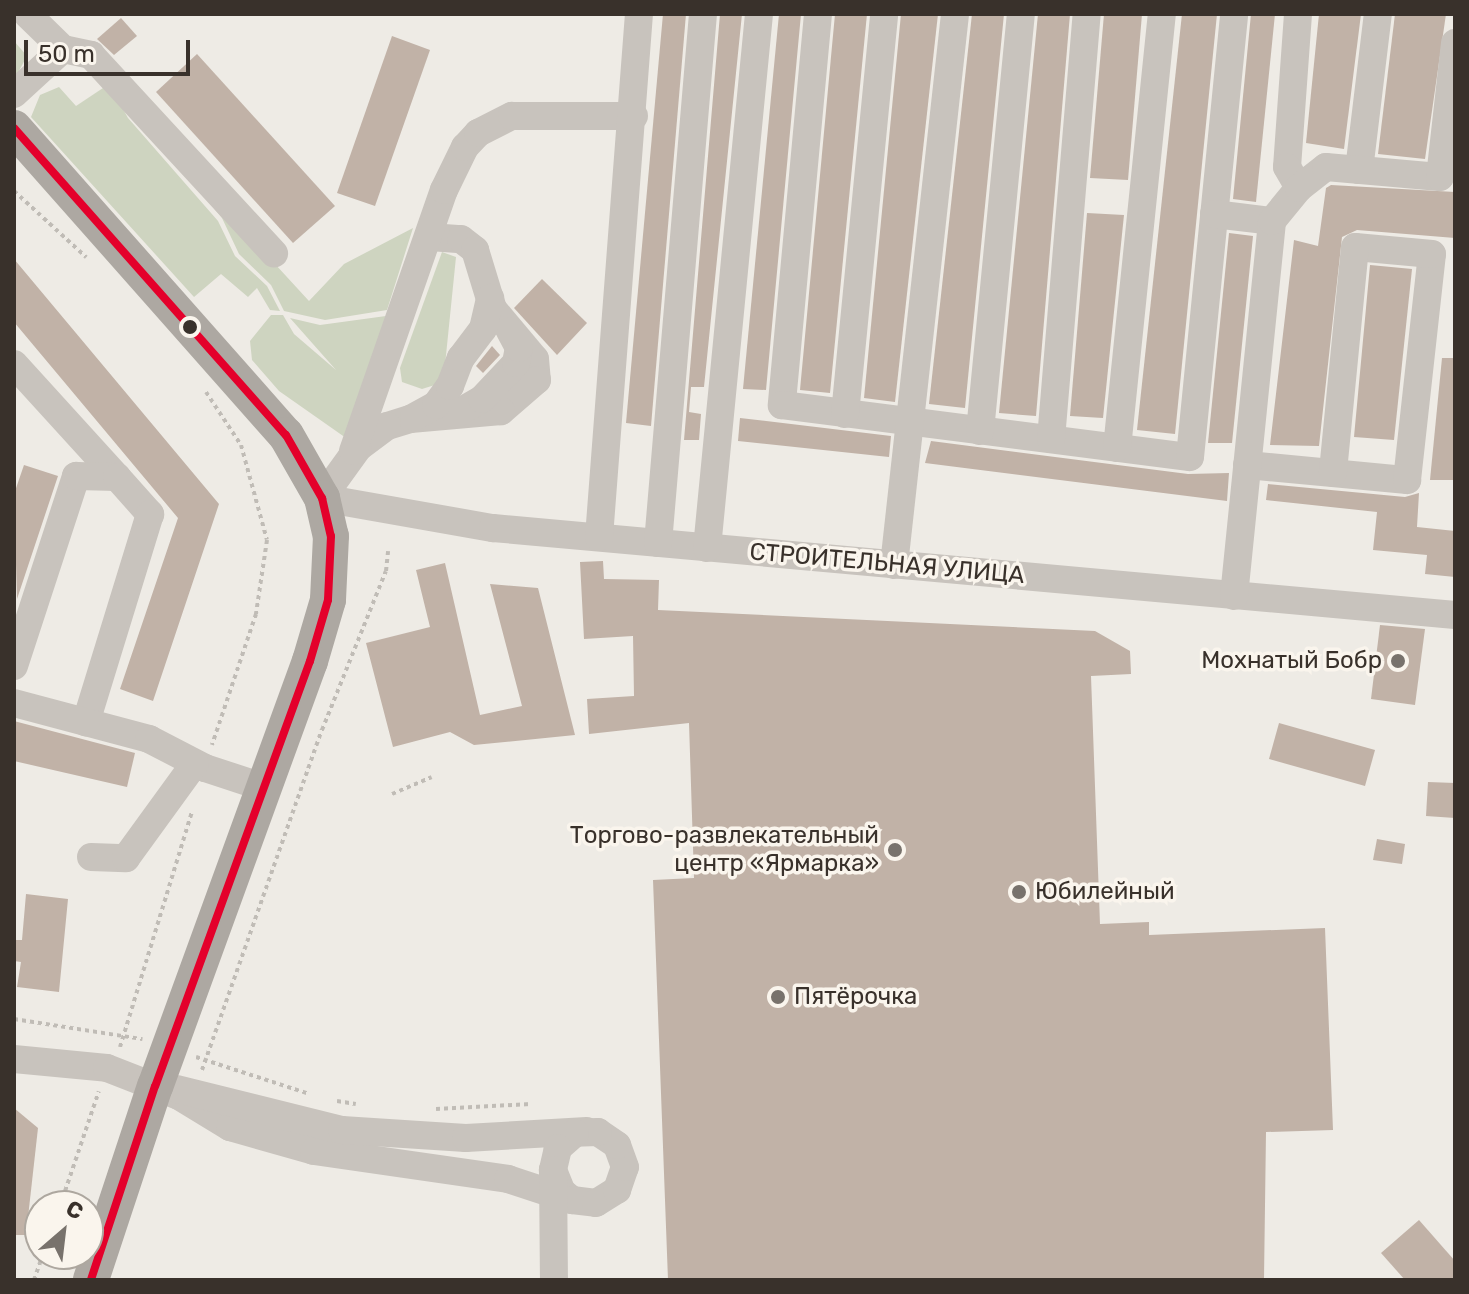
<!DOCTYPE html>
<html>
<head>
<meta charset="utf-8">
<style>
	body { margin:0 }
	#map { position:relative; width:1469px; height:1294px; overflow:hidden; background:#eeebe5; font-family:Rubik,sans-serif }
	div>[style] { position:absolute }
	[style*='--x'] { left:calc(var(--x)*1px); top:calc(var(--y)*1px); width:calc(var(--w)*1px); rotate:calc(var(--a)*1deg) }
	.green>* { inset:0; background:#ced4c0 }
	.building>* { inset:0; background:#c1b2a7 }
	.path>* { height:4px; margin-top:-2px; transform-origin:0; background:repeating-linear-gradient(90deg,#c0bcb6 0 4px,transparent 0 8px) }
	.minor>* { height:28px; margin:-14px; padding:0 14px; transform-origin:14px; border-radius:14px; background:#c8c3bd }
	.major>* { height:36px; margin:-18px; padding:0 18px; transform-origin:18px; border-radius:18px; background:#ada8a2 }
	.bus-1>* { height:8px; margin:-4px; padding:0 4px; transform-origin:4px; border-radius:4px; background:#e4002b }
	.dots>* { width:22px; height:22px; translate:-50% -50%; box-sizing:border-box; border:4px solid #faf5ed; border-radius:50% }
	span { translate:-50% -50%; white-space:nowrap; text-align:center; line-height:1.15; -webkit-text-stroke:7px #faf5ed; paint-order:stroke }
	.street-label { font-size:24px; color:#39312b }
	.poi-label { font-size:24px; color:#39312b }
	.right { translate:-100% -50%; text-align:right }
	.left { translate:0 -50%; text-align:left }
	.frame { position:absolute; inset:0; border:16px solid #39312b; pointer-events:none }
	.north { position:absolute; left:24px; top:1190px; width:80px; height:80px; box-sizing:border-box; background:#faf5ed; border:2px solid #ada79f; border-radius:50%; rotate:28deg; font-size:22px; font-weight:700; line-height:32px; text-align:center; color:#39312b }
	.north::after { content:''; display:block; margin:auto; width:28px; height:36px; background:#78726c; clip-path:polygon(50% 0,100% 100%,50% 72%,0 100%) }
	.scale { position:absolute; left:24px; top:40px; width:166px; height:36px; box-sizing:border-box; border:4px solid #39312b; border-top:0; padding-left:10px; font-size:24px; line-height:28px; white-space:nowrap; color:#39312b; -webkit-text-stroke:6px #faf5ed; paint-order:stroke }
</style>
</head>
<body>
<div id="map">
	<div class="green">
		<i style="clip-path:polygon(14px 41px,27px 56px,14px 80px)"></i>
		<i style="clip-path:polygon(59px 87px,76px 106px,103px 88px,114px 93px,128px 118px,218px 221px,235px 256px,267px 286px,280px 311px,270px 310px,257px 288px,248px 297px,221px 274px,194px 297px,31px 117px,40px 95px)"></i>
		<i style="clip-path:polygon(117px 92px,309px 301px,344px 264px,413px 228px,387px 310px,325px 320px,284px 311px,271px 285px,239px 254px,222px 218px)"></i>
		<i style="clip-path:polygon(442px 252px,456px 257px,445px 365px,438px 384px,422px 389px,402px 382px,400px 368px)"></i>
		<i style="clip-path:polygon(271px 315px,283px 315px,294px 334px,336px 370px,290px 318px,320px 325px,386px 316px,346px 438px,279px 391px,252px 360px,250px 341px)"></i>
	</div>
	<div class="building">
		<i style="clip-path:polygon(663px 14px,686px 14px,651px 426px,626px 423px)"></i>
		<i style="clip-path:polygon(720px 14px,742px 14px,704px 387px,691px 387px,689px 412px,701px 414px,699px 440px,684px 440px)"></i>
		<i style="clip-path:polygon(779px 14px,801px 14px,766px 390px,743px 389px)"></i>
		<i style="clip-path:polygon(835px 14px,867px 14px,830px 393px,800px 390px)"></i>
		<i style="clip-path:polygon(901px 14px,938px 14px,895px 402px,864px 398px)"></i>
		<i style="clip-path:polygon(972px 14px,1004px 14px,965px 408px,929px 404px)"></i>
		<i style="clip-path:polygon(1038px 14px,1070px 14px,1036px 416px,999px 413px)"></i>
		<i style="clip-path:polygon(1104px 14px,1142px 14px,1128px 180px,1090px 178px)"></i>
		<i style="clip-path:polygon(1182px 14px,1217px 14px,1175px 434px,1137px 430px)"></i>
		<i style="clip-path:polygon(1251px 14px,1275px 14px,1256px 202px,1233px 199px)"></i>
		<i style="clip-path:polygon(1319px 14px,1361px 14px,1344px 149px,1306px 143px)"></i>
		<i style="clip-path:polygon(1395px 14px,1446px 14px,1425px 159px,1378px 154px)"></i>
		<i style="clip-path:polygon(121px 18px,137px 36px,114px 55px,97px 39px)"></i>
		<i style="clip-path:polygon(392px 36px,430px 50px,375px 206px,337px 193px)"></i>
		<i style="clip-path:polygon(197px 54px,335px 206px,293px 243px,156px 92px)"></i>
		<i style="clip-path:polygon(1331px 185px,1455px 192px,1455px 238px,1357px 230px,1342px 237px,1319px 446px,1270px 445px,1294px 240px,1318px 246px,1326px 188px)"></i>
		<i style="clip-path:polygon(1087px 213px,1124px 215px,1103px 418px,1070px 416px)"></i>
		<i style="clip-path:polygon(1229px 233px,1253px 236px,1232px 443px,1208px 443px)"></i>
		<i style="clip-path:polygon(14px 259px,219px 504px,153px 701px,120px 689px,178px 518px,14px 322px)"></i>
		<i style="clip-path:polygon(1370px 265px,1412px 269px,1394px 440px,1354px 437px)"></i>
		<i style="clip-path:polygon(542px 279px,587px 323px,557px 355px,514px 308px)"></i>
		<i style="clip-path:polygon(492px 346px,500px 355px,483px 373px,476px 366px)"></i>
		<i style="clip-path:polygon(1442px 358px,1455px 358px,1455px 464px,1453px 480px,1430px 480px)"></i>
		<i style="clip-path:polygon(740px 418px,891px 436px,889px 457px,738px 441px)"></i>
		<i style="clip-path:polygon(931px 441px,1188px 474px,1229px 473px,1227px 501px,925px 463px)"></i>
		<i style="clip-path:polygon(24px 465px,58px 476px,17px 599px,14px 494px)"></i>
		<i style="clip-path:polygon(1268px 484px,1405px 497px,1419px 493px,1417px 527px,1455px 531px,1455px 577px,1425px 574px,1427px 555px,1373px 550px,1377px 512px,1266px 500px)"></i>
		<i style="clip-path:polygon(603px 561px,604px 579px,659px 580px,658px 610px,1095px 631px,1130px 651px,1131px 674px,1091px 676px,1100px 924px,1149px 922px,1149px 935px,1325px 928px,1333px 1130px,1266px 1132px,1264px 1280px,668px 1280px,653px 880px,694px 878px,689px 723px,589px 734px,587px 699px,634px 696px,633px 636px,584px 639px,580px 562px)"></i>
		<i style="clip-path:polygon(445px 563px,480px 715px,522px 706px,490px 584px,538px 588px,575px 735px,474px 745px,450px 732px,393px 747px,366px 643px,430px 627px,416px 570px)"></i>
		<i style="clip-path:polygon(1380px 625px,1425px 629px,1415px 705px,1371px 699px)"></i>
		<i style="clip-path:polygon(14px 721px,135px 753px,127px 787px,14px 761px)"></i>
		<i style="clip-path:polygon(1279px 723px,1375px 750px,1365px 786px,1269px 759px)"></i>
		<i style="clip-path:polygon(1428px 782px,1455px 783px,1455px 818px,1426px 816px)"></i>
		<i style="clip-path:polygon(1377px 839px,1405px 844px,1402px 864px,1373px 860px)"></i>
		<i style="clip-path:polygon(26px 894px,68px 899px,59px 992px,17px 987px,21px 962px,14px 961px,14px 940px,22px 940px)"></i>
		<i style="clip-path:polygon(14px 1108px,38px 1128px,26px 1235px,14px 1235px)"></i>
		<i style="clip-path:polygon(1419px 1220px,1455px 1261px,1455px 1280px,1405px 1280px,1381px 1253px)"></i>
	</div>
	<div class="path">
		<i style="--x:14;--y:191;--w:98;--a:42.5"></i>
		<i style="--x:206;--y:392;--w:64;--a:56.6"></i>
		<i style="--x:241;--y:445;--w:98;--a:74.7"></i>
		<i style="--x:267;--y:540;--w:75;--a:98.5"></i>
		<i style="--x:256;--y:614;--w:138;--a:108.6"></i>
		<i style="--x:392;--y:794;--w:43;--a:-23"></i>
		<i style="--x:14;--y:1019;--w:130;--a:8.9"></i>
		<i style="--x:120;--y:1047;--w:247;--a:-73"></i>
		<i style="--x:196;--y:1057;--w:119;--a:18.1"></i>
		<i style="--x:202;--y:1070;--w:361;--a:-70.6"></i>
		<i style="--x:322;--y:730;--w:171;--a:-68.1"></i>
		<i style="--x:386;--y:571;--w:20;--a:-84"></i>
		<i style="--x:337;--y:1101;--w:19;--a:9"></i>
		<i style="--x:436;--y:1109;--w:95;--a:-3"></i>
		<i style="--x:60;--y:1206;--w:121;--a:-71.3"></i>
		<i style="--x:34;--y:1280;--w:28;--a:-71"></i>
	</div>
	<div class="minor">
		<i style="--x:818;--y:14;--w:393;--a:95.3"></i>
		<i style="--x:782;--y:405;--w:411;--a:7.3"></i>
		<i style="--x:1190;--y:457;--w:445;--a:-84.3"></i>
		<i style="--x:1298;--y:14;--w:153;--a:94.1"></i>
		<i style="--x:1287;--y:167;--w:24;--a:60"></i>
		<i style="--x:63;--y:49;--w:29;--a:12"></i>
		<i style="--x:91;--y:55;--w:270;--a:47.3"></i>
		<i style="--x:14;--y:94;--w:67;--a:-42.6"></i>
		<i style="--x:63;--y:49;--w:50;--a:-135.8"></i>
		<i style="--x:1359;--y:170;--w:157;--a:-83.1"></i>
		<i style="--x:1214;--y:214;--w:58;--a:6.9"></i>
		<i style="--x:430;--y:237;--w:31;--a:4"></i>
		<i style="--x:461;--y:239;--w:18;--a:38"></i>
		<i style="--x:475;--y:250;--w:62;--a:73"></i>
		<i style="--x:493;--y:309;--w:65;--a:50"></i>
		<i style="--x:535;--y:359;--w:21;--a:85"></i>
		<i style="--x:537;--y:380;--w:48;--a:139.3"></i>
		<i style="--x:501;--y:411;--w:91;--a:175"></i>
		<i style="--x:410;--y:419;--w:24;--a:163"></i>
		<i style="--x:387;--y:426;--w:36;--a:143"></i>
		<i style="--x:358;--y:448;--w:62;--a:125.8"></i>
		<i style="--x:322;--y:498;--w:174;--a:10"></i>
		<i style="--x:493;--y:528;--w:966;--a:5.17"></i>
		<i style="--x:14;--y:364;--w:153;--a:47.7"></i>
		<i style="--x:456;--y:414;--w:30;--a:-30"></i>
		<i style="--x:482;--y:399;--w:50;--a:-46.6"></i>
		<i style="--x:516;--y:363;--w:15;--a:-79"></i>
		<i style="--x:519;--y:348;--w:19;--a:-118"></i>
		<i style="--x:845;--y:414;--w:402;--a:-84.4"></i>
		<i style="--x:414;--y:417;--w:25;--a:-29"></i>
		<i style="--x:436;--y:405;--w:24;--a:-54"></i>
		<i style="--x:450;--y:386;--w:30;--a:-69"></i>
		<i style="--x:461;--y:358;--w:36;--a:-53"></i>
		<i style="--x:483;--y:329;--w:32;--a:-77"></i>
		<i style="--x:980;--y:431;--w:419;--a:-84.4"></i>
		<i style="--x:1051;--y:439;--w:427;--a:-85.2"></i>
		<i style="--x:1117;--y:448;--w:436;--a:-84.1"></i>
		<i style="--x:353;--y:451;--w:276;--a:-70.8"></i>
		<i style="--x:444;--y:190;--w:48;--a:-64"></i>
		<i style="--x:465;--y:147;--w:19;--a:-47"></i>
		<i style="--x:478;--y:133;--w:38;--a:-27"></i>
		<i style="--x:512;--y:116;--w:122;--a:0"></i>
		<i style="--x:1247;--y:465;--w:161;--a:5.4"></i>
		<i style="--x:1407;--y:480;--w:227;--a:-83.7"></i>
		<i style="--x:1432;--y:254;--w:77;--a:-174.8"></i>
		<i style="--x:1355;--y:247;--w:227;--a:95.6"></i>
		<i style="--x:599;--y:537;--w:525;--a:-85.63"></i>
		<i style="--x:658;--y:543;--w:531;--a:-85.14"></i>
		<i style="--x:707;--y:548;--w:537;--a:-84.44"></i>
		<i style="--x:894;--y:565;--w:554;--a:-83.68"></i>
		<i style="--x:1234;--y:596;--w:377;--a:-84.2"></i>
		<i style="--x:1272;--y:221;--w:43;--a:-50.7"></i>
		<i style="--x:1299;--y:188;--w:34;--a:-38"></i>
		<i style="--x:1326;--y:167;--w:114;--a:5"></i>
		<i style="--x:1440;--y:177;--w:135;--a:-83.6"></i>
		<i style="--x:14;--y:666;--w:200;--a:-71.9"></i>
		<i style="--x:76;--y:476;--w:41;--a:1.4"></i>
		<i style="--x:117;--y:477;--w:50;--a:48.3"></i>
		<i style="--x:150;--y:514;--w:218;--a:107.1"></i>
		<i style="--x:14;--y:703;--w:140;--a:14.9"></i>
		<i style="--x:149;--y:739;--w:63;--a:27.4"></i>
		<i style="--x:205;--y:768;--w:64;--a:18.2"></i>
		<i style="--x:91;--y:857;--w:35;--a:2"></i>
		<i style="--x:126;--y:858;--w:117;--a:-54"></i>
		<i style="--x:14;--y:1059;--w:93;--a:5.5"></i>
		<i style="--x:107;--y:1068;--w:77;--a:21.3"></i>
		<i style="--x:179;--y:1096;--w:60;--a:31.3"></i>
		<i style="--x:230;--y:1127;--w:87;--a:15.9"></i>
		<i style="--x:314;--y:1151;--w:196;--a:8.2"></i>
		<i style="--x:508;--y:1179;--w:67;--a:18.2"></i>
		<i style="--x:177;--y:1089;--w:170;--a:14"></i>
		<i style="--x:342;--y:1130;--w:124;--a:3.7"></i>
		<i style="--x:466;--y:1138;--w:121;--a:-3.3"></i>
		<i style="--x:553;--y:1170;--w:24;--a:68"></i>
		<i style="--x:562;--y:1192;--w:13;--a:39"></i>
		<i style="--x:572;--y:1200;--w:24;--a:7"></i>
		<i style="--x:596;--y:1203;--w:25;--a:-32"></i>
		<i style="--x:617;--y:1190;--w:24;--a:-71"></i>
		<i style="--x:625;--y:1167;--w:23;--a:-110"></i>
		<i style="--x:617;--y:1145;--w:23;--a:-146"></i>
		<i style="--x:598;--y:1132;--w:23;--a:178"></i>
		<i style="--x:575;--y:1133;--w:23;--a:139"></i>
		<i style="--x:558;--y:1148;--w:23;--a:103"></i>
		<i style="--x:553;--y:1170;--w:110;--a:89.5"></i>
	</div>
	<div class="major">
		<i style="--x:14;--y:128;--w:410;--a:48.5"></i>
		<i style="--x:286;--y:435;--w:73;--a:60.3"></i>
		<i style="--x:322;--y:498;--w:39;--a:77"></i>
		<i style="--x:331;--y:536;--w:64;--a:92.7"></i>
		<i style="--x:328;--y:600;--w:64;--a:106.4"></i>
		<i style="--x:310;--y:661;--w:452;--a:110"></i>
		<i style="--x:155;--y:1086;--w:204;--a:108.3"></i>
	</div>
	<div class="bus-1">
		<i style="--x:14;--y:128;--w:410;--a:48.5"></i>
		<i style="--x:286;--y:435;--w:73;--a:60.3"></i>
		<i style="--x:322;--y:498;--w:39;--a:77"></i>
		<i style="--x:331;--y:536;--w:64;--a:92.7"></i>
		<i style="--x:328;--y:600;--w:64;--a:106.4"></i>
		<i style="--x:310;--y:661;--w:452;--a:110"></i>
		<i style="--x:155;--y:1086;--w:204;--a:108.3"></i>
	</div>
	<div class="dots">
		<i style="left:190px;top:327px;background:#39312b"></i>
		<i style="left:1398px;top:661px;background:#78726c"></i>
		<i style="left:895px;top:850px;background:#78726c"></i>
		<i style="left:1019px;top:892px;background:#78726c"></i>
		<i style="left:778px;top:997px;background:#78726c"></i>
	</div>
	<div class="street-label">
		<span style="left:887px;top:564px;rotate:5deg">СТРОИТЕЛЬНАЯ УЛИЦА</span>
	</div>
	<div class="poi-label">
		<span class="right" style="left:1382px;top:661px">Мохнатый Бобр</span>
		<span class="right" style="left:879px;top:850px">Торгово-развлекательный<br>центр «Ярмарка»</span>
		<span class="left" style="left:1035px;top:892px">Юбилейный</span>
		<span class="left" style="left:794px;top:997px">Пятёрочка</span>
	</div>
	<div class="frame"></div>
	<div class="north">С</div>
	<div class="scale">50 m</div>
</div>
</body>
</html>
